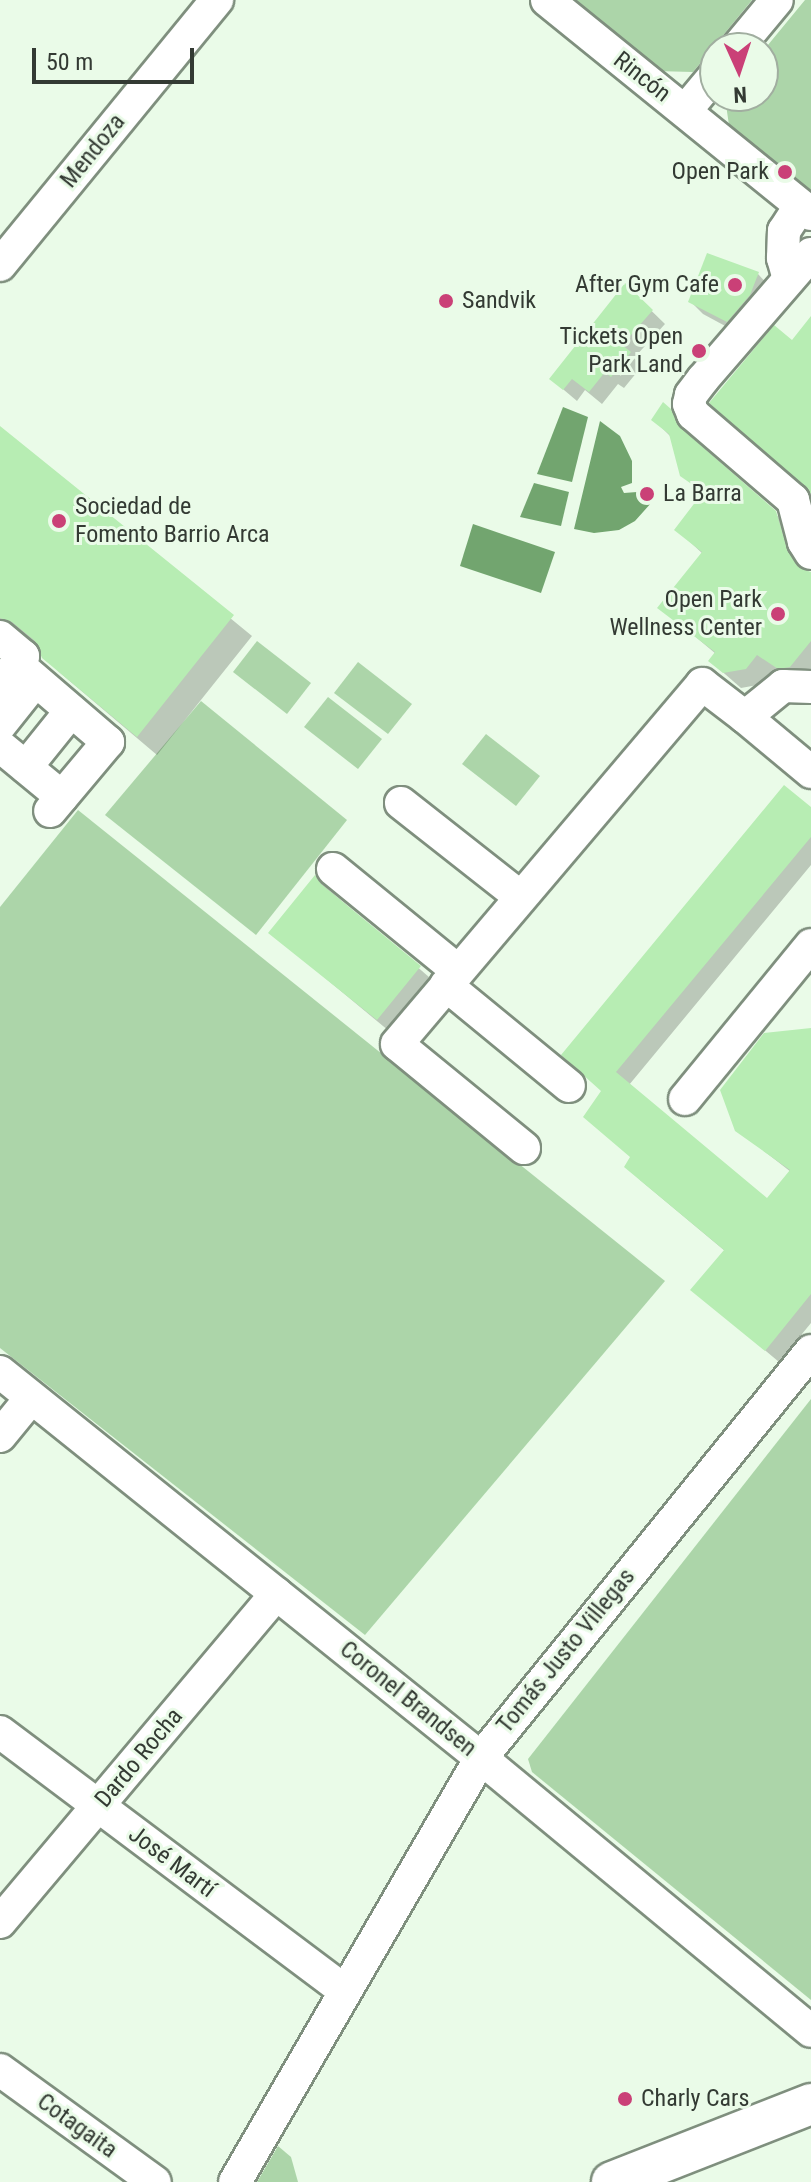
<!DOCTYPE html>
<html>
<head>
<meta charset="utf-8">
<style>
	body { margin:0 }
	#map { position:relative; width:811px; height:2182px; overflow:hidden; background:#eafbe8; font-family:"Roboto Condensed",sans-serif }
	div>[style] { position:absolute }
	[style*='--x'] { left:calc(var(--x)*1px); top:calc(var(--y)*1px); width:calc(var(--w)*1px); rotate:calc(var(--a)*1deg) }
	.green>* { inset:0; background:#acd5a9 }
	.water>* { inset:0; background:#72a56f }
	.shadow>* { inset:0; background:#0003 }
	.building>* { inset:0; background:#b7edb3 }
	.roads { filter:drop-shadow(2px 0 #7f8f7e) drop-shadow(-2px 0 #7f8f7e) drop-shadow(0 2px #7f8f7e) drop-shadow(0 -2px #7f8f7e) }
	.minor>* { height:32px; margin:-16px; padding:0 16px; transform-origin:16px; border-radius:16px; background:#fff }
	.major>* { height:40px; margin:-20px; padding:0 20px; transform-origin:20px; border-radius:20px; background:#fff }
	.dots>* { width:22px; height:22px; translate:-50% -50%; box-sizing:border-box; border:4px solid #eafbe8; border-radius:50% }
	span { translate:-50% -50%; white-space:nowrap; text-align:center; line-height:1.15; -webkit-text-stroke:6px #eafbe8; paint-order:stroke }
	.street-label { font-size:24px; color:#333a33 }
	.poi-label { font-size:24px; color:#333a33 }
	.right { translate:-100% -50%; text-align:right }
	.left { translate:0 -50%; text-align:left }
	.north { position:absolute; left:699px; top:32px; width:80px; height:80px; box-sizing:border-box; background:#eafbe8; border:2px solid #a1aea0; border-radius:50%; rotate:177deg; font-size:22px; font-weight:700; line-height:32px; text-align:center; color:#333a33 }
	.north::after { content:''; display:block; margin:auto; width:28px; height:36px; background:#ca4077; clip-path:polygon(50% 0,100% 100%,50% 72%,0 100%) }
	.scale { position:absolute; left:32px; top:48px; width:162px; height:36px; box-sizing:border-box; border:4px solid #333a33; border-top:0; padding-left:10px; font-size:24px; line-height:28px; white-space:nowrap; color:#333a33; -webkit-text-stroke:6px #eafbe8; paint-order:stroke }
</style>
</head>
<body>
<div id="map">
	<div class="green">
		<i style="clip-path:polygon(570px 0,752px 0,693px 72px,655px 71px)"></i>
		<i style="clip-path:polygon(805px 0,811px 0,811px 199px,730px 132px,725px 98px,763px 96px,763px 51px)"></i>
		<i style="clip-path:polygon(257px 641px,311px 683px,287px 714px,233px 672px)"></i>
		<i style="clip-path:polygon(358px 662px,412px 704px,388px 734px,334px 693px)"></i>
		<i style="clip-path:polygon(328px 697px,382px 739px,358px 769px,304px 727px)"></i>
		<i style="clip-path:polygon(201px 701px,347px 820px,256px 935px,105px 815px)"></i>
		<i style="clip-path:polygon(486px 734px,540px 776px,516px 806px,462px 764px)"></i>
		<i style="clip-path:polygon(78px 810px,665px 1281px,365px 1635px,0 1348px,0 907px)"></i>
		<i style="clip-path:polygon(811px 1399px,811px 2000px,532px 1772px,528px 1759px)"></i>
		<i style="clip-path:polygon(278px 2146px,291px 2157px,298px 2182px,257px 2182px)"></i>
	</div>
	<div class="water">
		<i style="clip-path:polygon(563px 407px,588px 417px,572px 482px,537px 474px)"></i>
		<i style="clip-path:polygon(600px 421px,620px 436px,632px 461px,632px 483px,621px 487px,624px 493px,637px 492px,652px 502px,635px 521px,619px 530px,594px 533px,574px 529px)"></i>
		<i style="clip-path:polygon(534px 483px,569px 492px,561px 526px,520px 517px)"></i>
		<i style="clip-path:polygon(473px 524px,555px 552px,541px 593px,460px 566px)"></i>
	</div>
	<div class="shadow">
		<i style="clip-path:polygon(758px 274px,770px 287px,740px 334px,703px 314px,691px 302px)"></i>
		<i style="clip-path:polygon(626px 286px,665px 324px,634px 358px,642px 366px,624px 388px,618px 384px,602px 404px,585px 390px,577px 401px,551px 379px)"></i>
		<i style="clip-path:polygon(670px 410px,687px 427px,694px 443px,792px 529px,801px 565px,811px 574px,811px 677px,796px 684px,774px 670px,763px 684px,741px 688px,710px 661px,716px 654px,660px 607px,703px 554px,676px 529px,704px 495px,682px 475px,671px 437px,654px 420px)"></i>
		<i style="clip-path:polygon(0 429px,252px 636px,157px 755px,59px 672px,34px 641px,12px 638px,0 655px)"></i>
		<i style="clip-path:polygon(811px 809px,811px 865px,629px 1085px,767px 1201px,791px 1172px,737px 1130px,811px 1030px,811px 1323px,779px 1362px,693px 1290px,725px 1251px,640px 1180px,603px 1091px,577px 1068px)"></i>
		<i style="clip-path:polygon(315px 878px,437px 984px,395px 1036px,271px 933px)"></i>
	</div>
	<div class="building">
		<i style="clip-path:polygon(707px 253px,759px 272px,750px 295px,727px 322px,688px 302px)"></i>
		<i style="clip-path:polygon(625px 283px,653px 310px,622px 345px,631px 352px,611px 377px,605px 372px,589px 392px,572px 379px,563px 390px,549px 379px)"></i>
		<i style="clip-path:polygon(811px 316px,811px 494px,709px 403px,774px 325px,792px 340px)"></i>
		<i style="clip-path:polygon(663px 402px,671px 409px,681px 428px,776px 511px,788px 552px,802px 569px,811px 572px,811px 641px,790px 667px,778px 669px,757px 655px,746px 669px,723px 673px,708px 661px,715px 652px,657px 608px,702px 552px,674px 530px,703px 492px,680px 476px,669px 434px,651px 420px)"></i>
		<i style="clip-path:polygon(0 426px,234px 615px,137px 737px,42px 658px,35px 641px,12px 622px,0 618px)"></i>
		<i style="clip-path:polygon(784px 785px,811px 807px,811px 837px,616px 1072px,767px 1198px,790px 1170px,735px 1131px,720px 1090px,764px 1033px,811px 1028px,811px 1294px,765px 1351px,690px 1290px,724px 1250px,624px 1167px,630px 1157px,583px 1117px,601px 1091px,561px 1055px)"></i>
		<i style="clip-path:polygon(315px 875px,321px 884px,421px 966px,377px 1020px,268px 933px)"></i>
	</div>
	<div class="roads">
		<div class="minor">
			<i style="--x:547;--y:0;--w:340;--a:39"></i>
			<i style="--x:737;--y:48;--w:62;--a:-50.2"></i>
			<i style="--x:685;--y:111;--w:47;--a:-50.2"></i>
			<i style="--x:811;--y:254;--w:165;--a:130.8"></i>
			<i style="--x:703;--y:379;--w:20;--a:127"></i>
			<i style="--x:691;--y:395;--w:9;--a:103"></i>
			<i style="--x:689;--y:404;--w:11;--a:68"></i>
			<i style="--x:693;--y:414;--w:132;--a:40.7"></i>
			<i style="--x:793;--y:500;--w:43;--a:75.3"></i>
			<i style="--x:804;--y:542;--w:13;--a:58"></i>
			<i style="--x:0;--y:265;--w:343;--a:-50.7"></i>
			<i style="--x:789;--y:279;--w:22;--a:-106"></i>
			<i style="--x:783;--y:258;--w:27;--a:-88"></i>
			<i style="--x:784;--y:231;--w:30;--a:-57"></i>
			<i style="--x:0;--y:637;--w:30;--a:40"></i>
			<i style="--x:23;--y:656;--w:37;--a:128"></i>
			<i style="--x:17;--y:664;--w:120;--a:40.6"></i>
			<i style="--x:108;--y:742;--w:90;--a:130"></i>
			<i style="--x:745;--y:717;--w:86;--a:39.8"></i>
			<i style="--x:0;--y:725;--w:56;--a:-51.5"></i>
			<i style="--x:0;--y:746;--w:80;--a:39.4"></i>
			<i style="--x:26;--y:767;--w:72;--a:-51.2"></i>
			<i style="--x:401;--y:803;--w:150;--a:38.2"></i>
			<i style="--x:333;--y:869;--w:161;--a:39.2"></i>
			<i style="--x:446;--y:985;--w:159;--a:39.4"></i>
			<i style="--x:685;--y:1099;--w:199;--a:-50.7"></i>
			<i style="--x:524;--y:1148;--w:164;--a:-140.7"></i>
			<i style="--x:397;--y:1044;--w:472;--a:-49.7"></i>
			<i style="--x:702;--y:684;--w:54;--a:37.5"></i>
			<i style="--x:745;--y:717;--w:49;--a:-39.2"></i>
			<i style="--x:783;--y:686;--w:28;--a:2"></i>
			<i style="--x:0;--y:1372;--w:617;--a:38.75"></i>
			<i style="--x:481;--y:1758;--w:428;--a:39.6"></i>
			<i style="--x:0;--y:1436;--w:49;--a:-50.8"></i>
			<i style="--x:0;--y:1732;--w:431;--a:36.9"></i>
			<i style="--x:0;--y:1922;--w:429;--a:-49.9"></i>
			<i style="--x:0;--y:2070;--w:191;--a:35.9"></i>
			<i style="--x:235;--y:2182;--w:490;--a:-59.9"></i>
			<i style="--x:481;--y:1758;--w:524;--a:-50.96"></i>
		</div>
		<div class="major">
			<i style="--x:612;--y:2182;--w:214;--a:-21.4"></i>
		</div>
	</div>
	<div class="dots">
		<i style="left:785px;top:172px;background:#ca4077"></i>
		<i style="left:735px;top:285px;background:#ca4077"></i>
		<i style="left:446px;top:301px;background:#ca4077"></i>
		<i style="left:699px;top:351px;background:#ca4077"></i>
		<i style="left:647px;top:494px;background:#ca4077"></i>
		<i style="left:59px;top:521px;background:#ca4077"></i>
		<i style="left:778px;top:614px;background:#ca4077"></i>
		<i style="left:625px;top:2099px;background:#ca4077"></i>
	</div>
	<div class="street-label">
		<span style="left:642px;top:77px;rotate:38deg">Rincón</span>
		<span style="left:93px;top:151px;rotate:-51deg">Mendoza</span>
		<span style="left:566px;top:1651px;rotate:-51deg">Tomás Justo Villegas</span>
		<span style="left:408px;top:1699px;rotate:39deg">Coronel Brandsen</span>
		<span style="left:139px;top:1758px;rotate:-50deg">Dardo Rocha</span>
		<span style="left:172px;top:1862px;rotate:37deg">José Martí</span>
		<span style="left:77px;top:2126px;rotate:36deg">Cotagaita</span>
	</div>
	<div class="poi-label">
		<span class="right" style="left:769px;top:172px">Open Park</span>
		<span class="right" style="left:719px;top:285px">After Gym Cafe</span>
		<span class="left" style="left:462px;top:301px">Sandvik</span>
		<span class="right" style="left:683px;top:351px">Tickets Open<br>Park Land</span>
		<span class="left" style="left:663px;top:494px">La Barra</span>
		<span class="left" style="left:75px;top:521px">Sociedad de<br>Fomento Barrio Arca</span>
		<span class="right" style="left:762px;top:614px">Open Park<br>Wellness Center</span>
		<span class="left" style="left:641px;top:2099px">Charly Cars</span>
	</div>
	<div class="north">N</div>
	<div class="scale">50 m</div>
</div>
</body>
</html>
